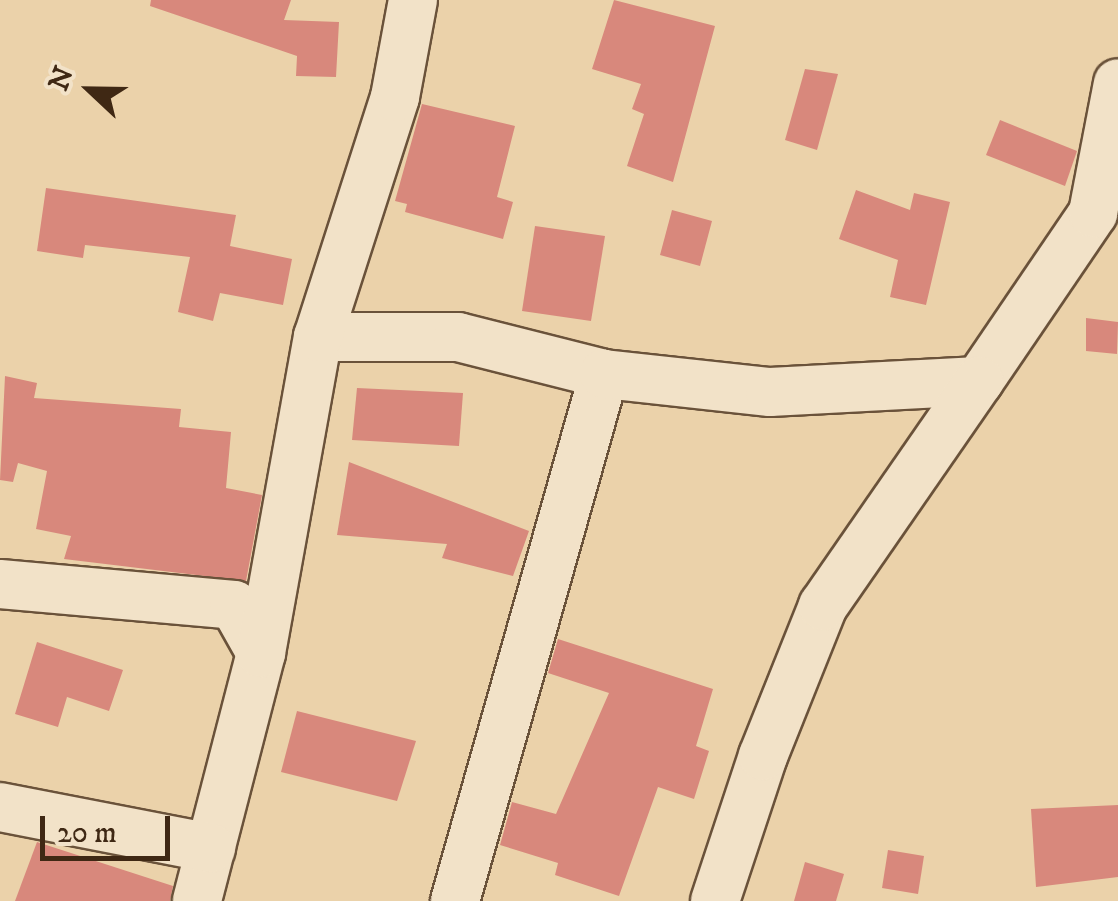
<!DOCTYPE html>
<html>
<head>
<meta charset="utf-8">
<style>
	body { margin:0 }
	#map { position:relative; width:1118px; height:901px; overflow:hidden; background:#ebd2aa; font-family:"IM FELL DW Pica",serif }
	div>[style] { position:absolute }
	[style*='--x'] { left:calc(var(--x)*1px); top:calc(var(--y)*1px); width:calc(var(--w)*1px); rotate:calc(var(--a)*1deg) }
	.building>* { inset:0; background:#d8887c }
	.roads { filter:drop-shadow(2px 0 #6a523a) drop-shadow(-2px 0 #6a523a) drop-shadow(0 2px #6a523a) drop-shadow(0 -2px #6a523a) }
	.minor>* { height:48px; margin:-24px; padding:0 24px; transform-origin:24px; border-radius:24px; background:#f2e2c8 }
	span { translate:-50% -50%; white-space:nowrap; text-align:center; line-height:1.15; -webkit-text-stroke:10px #f2e2c8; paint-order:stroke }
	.north { position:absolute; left:40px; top:40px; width:100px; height:100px; -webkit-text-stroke:8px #f2e2c8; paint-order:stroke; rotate:292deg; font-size:28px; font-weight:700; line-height:40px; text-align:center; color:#3f2814 }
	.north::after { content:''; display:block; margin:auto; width:35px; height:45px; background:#3f2814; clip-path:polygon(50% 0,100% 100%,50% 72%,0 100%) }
	.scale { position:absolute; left:40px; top:816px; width:130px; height:45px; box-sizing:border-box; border:5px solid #3f2814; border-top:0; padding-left:12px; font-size:30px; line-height:35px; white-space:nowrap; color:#3f2814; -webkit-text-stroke:8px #f2e2c8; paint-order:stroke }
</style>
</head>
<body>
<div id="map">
	<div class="building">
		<i style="clip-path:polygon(151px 0,291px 0,284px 20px,339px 22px,336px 77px,296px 76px,297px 56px,150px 6px)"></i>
		<i style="clip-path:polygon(614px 0,715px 26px,673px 182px,627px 166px,644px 114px,632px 109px,641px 84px,592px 69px)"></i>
		<i style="clip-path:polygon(805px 69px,838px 74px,817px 150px,785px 140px)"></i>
		<i style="clip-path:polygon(422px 104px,515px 126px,497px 197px,513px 202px,503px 239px,405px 212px,407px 204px,395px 201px)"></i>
		<i style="clip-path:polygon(1000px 120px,1077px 151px,1065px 186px,986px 155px)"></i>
		<i style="clip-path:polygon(46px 188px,236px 215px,230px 246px,292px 259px,283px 305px,220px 293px,213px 321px,178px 312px,190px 257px,85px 245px,83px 258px,37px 251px)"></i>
		<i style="clip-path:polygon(856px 190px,910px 210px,914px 193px,950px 202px,926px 305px,890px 297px,898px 260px,839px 239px)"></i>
		<i style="clip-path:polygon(672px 210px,712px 221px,700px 266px,660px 255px)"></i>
		<i style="clip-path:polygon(535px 226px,605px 236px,591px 321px,522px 311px)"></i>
		<i style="clip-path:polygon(1086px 318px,1118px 322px,1117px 354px,1086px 351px)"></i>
		<i style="clip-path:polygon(5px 376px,37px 383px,34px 398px,181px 409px,179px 427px,231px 432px,226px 488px,262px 495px,246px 581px,64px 559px,71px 536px,36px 529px,47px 471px,18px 463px,13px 482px,0 480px)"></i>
		<i style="clip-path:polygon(357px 388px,463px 393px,459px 446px,352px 440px)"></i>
		<i style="clip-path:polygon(349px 462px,529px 531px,513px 576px,442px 558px,447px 544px,337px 535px)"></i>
		<i style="clip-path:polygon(558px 639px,713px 689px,696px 746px,709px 751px,694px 799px,658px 787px,619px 896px,555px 875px,558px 863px,500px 845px,512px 802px,556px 814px,609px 693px,548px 673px)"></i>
		<i style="clip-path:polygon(37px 642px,123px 670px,109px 711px,67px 697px,58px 727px,15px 714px)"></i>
		<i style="clip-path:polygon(297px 711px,416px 741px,397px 801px,281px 772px)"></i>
		<i style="clip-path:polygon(1118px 805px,1118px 877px,1036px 887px,1031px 809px)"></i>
		<i style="clip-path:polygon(37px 842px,173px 886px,170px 901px,15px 901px)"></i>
		<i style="clip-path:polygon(888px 850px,924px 856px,918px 894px,882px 888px)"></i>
		<i style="clip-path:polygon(805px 862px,844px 874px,836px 901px,794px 901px)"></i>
	</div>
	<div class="roads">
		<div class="minor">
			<i style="--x:318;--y:337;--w:140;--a:0"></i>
			<i style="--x:458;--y:337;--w:151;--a:14.2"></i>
			<i style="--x:604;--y:374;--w:548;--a:105.79"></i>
			<i style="--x:604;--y:374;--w:167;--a:6.2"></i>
			<i style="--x:770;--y:392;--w:209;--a:-3"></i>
			<i style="--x:979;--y:381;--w:203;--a:-55.8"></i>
			<i style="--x:1093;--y:213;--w:132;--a:-79.1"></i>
			<i style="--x:0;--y:584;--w:235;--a:5.1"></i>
			<i style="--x:234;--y:605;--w:55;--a:60.6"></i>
			<i style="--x:261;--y:653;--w:256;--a:104.5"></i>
			<i style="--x:261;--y:653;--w:321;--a:-79.8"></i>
			<i style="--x:318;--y:337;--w:252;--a:-72.2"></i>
			<i style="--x:395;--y:97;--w:99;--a:-79.5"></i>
			<i style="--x:0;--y:807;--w:215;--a:11"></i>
			<i style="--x:715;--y:901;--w:153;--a:-71.7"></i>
			<i style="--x:763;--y:756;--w:162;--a:-68.2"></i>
			<i style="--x:823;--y:606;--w:274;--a:-55.3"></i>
		</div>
	</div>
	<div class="north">N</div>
	<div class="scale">20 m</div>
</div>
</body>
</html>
